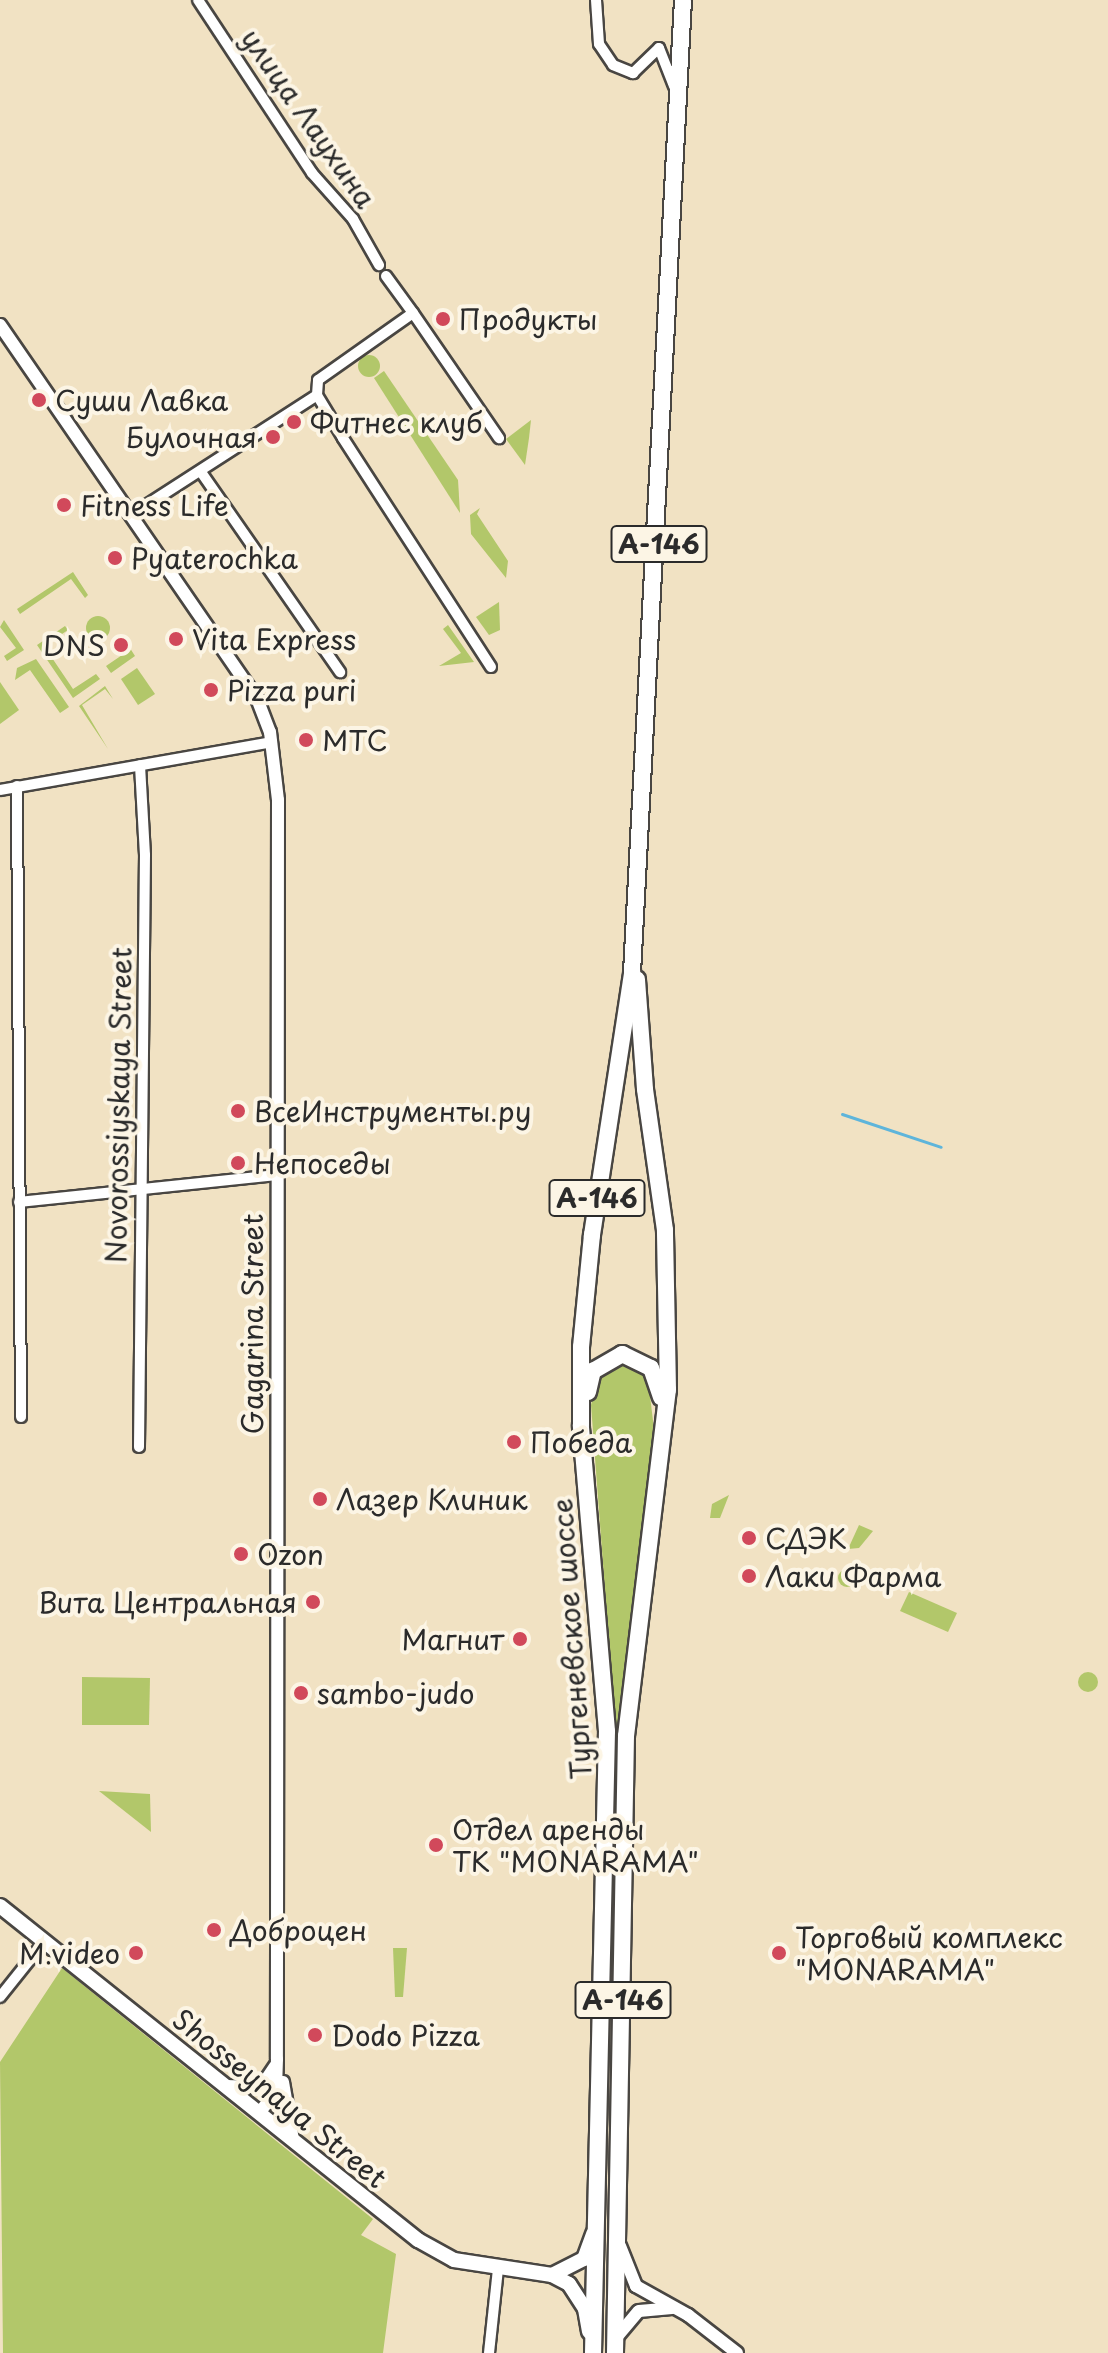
<!DOCTYPE html>
<html>
<head>
<meta charset="utf-8">
<style>
	body { margin:0 }
	#map { position:relative; width:1108px; height:2353px; overflow:hidden; background:#f1e2c3; font-family:"Playpen Sans",sans-serif }
	div>[style] { position:absolute }
	[style*='--x'] { left:calc(var(--x)*1px); top:calc(var(--y)*1px); width:calc(var(--w)*1px); rotate:calc(var(--a)*1deg) }
	.green>* { inset:0; background:#b2c76a }
	.round { border-radius:50% }
	.stream>* { height:3px; margin:-1.5px; padding:0 1.5px; transform-origin:1.5px; border-radius:1.5px; background:#5eb5db }
	.roads { filter:drop-shadow(2px 0 #494642) drop-shadow(-2px 0 #494642) drop-shadow(0 2px #494642) drop-shadow(0 -2px #494642) }
	.minor>* { height:10px; margin:-5px; padding:0 5px; transform-origin:5px; border-radius:5px; background:#fff }
	.tertiary>* { height:12px; margin:-6px; padding:0 6px; transform-origin:6px; border-radius:6px; background:#fff }
	.secondary>* { height:14px; margin:-7px; padding:0 7px; transform-origin:7px; border-radius:7px; background:#fff }
	.trunk>* { height:16px; margin:-8px; padding:0 8px; transform-origin:8px; border-radius:8px; background:#fff }
	.dots>* { width:22px; height:22px; translate:-50% -50%; box-sizing:border-box; border:4px solid #fcf5e5; border-radius:50% }
	span { translate:-50% -50%; white-space:nowrap; text-align:center; line-height:1.15; -webkit-text-stroke:8px #fcf5e5; paint-order:stroke }
	.shield-label span { padding:2px 6px; background:#fcf5e5; border:2px solid; border-radius:6px; -webkit-text-stroke-width:0 }
	.shield-label { font-size:26px; color:#2b2b2b; font-weight:700 }
	.street-label { font-size:28px; color:#2b2b2b }
	.poi-label { font-size:28px; color:#2b2b2b }
	.left { translate:0 -50%; text-align:left }
	.right { translate:-100% -50%; text-align:right }
</style>
</head>
<body>
<div id="map">
	<div class="green">
		<i class="round" style="left:358px;top:355px;width:22px;height:22px"></i>
		<i style="clip-path:polygon(384px 371px,458px 480px,460px 513px,374px 378px)"></i>
		<i style="clip-path:polygon(531px 420px,529px 438px,525px 465px,506px 439px)"></i>
		<i style="clip-path:polygon(480px 508px,477px 514px,508px 561px,506px 578px,471px 534px,470px 515px)"></i>
		<i style="clip-path:polygon(73px 572px,88px 595px,85px 598px,71px 579px,20px 614px,17px 609px)"></i>
		<i style="clip-path:polygon(499px 602px,500px 630px,489px 635px,476px 617px)"></i>
		<i class="round" style="left:86px;top:616px;width:24px;height:24px"></i>
		<i style="clip-path:polygon(4px 620px,24px 650px,7px 661px,4px 656px,16px 648px,0 627px)"></i>
		<i style="clip-path:polygon(448px 625px,474px 662px,439px 666px,461px 653px,443px 629px)"></i>
		<i style="clip-path:polygon(65px 626px,68px 630px,44px 646px,73px 689px,96px 674px,100px 679px,73px 698px,37px 645px)"></i>
		<i style="clip-path:polygon(121px 634px,135px 656px,111px 673px,106px 666px,128px 651px)"></i>
		<i style="clip-path:polygon(36px 659px,69px 707px,60px 713px,30px 670px,15px 680px,17px 668px)"></i>
		<i style="clip-path:polygon(137px 668px,155px 694px,138px 705px,121px 679px)"></i>
		<i style="clip-path:polygon(0 682px,19px 710px,0 724px)"></i>
		<i style="clip-path:polygon(105px 686px,113px 699px,105px 689px,82px 705px,108px 749px,79px 706px)"></i>
		<i style="clip-path:polygon(622px 1358px,647px 1371px,654px 1429px,616px 1736px,591px 1405px,599px 1373px)"></i>
		<i style="clip-path:polygon(729px 1495px,720px 1518px,710px 1518px,712px 1504px)"></i>
		<i style="clip-path:polygon(859px 1525px,873px 1531px,859px 1548px,848px 1549px)"></i>
		<i class="round" style="left:838px;top:1569px;width:18px;height:18px"></i>
		<i style="clip-path:polygon(909px 1592px,957px 1613px,948px 1632px,900px 1611px)"></i>
		<i class="round" style="left:1078px;top:1672px;width:20px;height:20px"></i>
		<i style="clip-path:polygon(82px 1677px,150px 1678px,149px 1725px,82px 1725px)"></i>
		<i style="clip-path:polygon(99px 1791px,150px 1794px,151px 1832px)"></i>
		<i style="clip-path:polygon(393px 1948px,407px 1948px,403px 1997px,395px 1997px)"></i>
		<i style="clip-path:polygon(62px 1968px,373px 2219px,361px 2235px,396px 2254px,383px 2353px,3px 2353px,0 2062px)"></i>
	</div>
	<div class="stream">
		<i style="--x:842;--y:1114;--w:104;--a:18.4"></i>
	</div>
	<div class="roads">
		<div class="minor">
			<i style="--x:198;--y:0;--w:207;--a:56.6"></i>
			<i style="--x:312;--y:173;--w:62;--a:48.3"></i>
			<i style="--x:353;--y:219;--w:53;--a:60.5"></i>
			<i style="--x:596;--y:0;--w:44;--a:86.1"></i>
			<i style="--x:599;--y:44;--w:25;--a:56"></i>
			<i style="--x:613;--y:65;--w:22;--a:22"></i>
			<i style="--x:633;--y:73;--w:36;--a:-44"></i>
			<i style="--x:659;--y:48;--w:41;--a:68.5"></i>
			<i style="--x:386;--y:276;--w:46;--a:53.9"></i>
			<i style="--x:201;--y:472;--w:244;--a:55.2"></i>
			<i style="--x:131;--y:515;--w:221;--a:-32.8"></i>
			<i style="--x:491;--y:667;--w:273;--a:-122.9"></i>
			<i style="--x:343;--y:438;--w:50;--a:-121.2"></i>
			<i style="--x:317;--y:395;--w:15;--a:-86"></i>
			<i style="--x:318;--y:380;--w:116;--a:-35.2"></i>
			<i style="--x:413;--y:313;--w:152;--a:55.5"></i>
			<i style="--x:17;--y:786;--w:631;--a:89.64"></i>
			<i style="--x:0;--y:790;--w:276;--a:-10"></i>
			<i style="--x:19;--y:1202;--w:259;--a:-6"></i>
			<i style="--x:139;--y:1447;--w:592;--a:-89.42"></i>
			<i style="--x:145;--y:855;--w:90;--a:-93.2"></i>
			<i style="--x:0;--y:1997;--w:70;--a:-51.3"></i>
			<i style="--x:489;--y:2353;--w:84;--a:-83.9"></i>
		</div>
		<div class="tertiary">
			<i style="--x:0;--y:325;--w:456;--a:55.5"></i>
			<i style="--x:258;--y:701;--w:33;--a:69"></i>
			<i style="--x:270;--y:732;--w:68;--a:83.3"></i>
			<i style="--x:278;--y:800;--w:1259;--a:90.05"></i>
			<i style="--x:277;--y:2059;--w:33;--a:92"></i>
			<i style="--x:276;--y:2092;--w:27;--a:129"></i>
			<i style="--x:283;--y:2082;--w:59;--a:80.2"></i>
			<i style="--x:226;--y:2086;--w:35;--a:2"></i>
			<i style="--x:261;--y:2087;--w:25;--a:-56"></i>
			<i style="--x:620;--y:2246;--w:43;--a:68.2"></i>
			<i style="--x:636;--y:2286;--w:60;--a:29.1"></i>
			<i style="--x:688;--y:2315;--w:62;--a:37.8"></i>
			<i style="--x:616;--y:2338;--w:35;--a:-50"></i>
			<i style="--x:639;--y:2311;--w:33;--a:-5"></i>
		</div>
		<div class="secondary">
			<i style="--x:0;--y:1906;--w:535;--a:38.63"></i>
			<i style="--x:418;--y:2240;--w:41;--a:29.1"></i>
			<i style="--x:454;--y:2260;--w:99;--a:8.7"></i>
			<i style="--x:552;--y:2275;--w:19;--a:28"></i>
			<i style="--x:569;--y:2284;--w:30;--a:57"></i>
			<i style="--x:585;--y:2309;--w:23;--a:80"></i>
			<i style="--x:552;--y:2275;--w:36;--a:-27"></i>
			<i style="--x:584;--y:2259;--w:27;--a:-70"></i>
		</div>
		<div class="trunk">
			<i style="--x:588;--y:1392;--w:22;--a:-77"></i>
			<i style="--x:593;--y:1371;--w:34;--a:-30"></i>
			<i style="--x:622;--y:1354;--w:32;--a:26"></i>
			<i style="--x:651;--y:1368;--w:31;--a:71"></i>
			<i style="--x:593;--y:2353;--w:622;--a:-88.71"></i>
			<i style="--x:607;--y:1731;--w:307;--a:-94.9"></i>
			<i style="--x:581;--y:1425;--w:78;--a:-90"></i>
			<i style="--x:581;--y:1347;--w:113;--a:-84.4"></i>
			<i style="--x:592;--y:1235;--w:265;--a:-81.3"></i>
			<i style="--x:632;--y:973;--w:974;--a:-87"></i>
			<i style="--x:615;--y:2353;--w:617;--a:-88.98"></i>
			<i style="--x:626;--y:1736;--w:349;--a:-83.1"></i>
			<i style="--x:668;--y:1390;--w:160;--a:-91.1"></i>
			<i style="--x:665;--y:1230;--w:142;--a:-98.1"></i>
			<i style="--x:645;--y:1089;--w:110;--a:-94.2"></i>
		</div>
	</div>
	<div class="dots">
		<i style="left:443px;top:319px;background:#d1495b"></i>
		<i style="left:39px;top:400px;background:#d1495b"></i>
		<i style="left:294px;top:422px;background:#d1495b"></i>
		<i style="left:273px;top:437px;background:#d1495b"></i>
		<i style="left:64px;top:505px;background:#d1495b"></i>
		<i style="left:115px;top:558px;background:#d1495b"></i>
		<i style="left:176px;top:639px;background:#d1495b"></i>
		<i style="left:121px;top:645px;background:#d1495b"></i>
		<i style="left:211px;top:690px;background:#d1495b"></i>
		<i style="left:306px;top:740px;background:#d1495b"></i>
		<i style="left:238px;top:1111px;background:#d1495b"></i>
		<i style="left:238px;top:1163px;background:#d1495b"></i>
		<i style="left:514px;top:1442px;background:#d1495b"></i>
		<i style="left:320px;top:1499px;background:#d1495b"></i>
		<i style="left:749px;top:1538px;background:#d1495b"></i>
		<i style="left:241px;top:1554px;background:#d1495b"></i>
		<i style="left:749px;top:1576px;background:#d1495b"></i>
		<i style="left:313px;top:1602px;background:#d1495b"></i>
		<i style="left:520px;top:1639px;background:#d1495b"></i>
		<i style="left:301px;top:1693px;background:#d1495b"></i>
		<i style="left:436px;top:1845px;background:#d1495b"></i>
		<i style="left:214px;top:1930px;background:#d1495b"></i>
		<i style="left:136px;top:1953px;background:#d1495b"></i>
		<i style="left:779px;top:1953px;background:#d1495b"></i>
		<i style="left:315px;top:2035px;background:#d1495b"></i>
	</div>
	<div class="shield-label">
		<span style="left:659px;top:544px">А-146</span>
		<span style="left:597px;top:1198px">А-146</span>
		<span style="left:623px;top:2000px">А-146</span>
	</div>
	<div class="street-label">
		<span style="left:309px;top:118px;rotate:55deg">улица Лаухина</span>
		<span style="left:118px;top:1105px;rotate:-89deg">Novorossiyskaya Street</span>
		<span style="left:252px;top:1324px;rotate:-90deg">Gagarina Street</span>
		<span style="left:571px;top:1639px;rotate:-94deg">Тургеневское шоссе</span>
		<span style="left:280px;top:2098px;rotate:39deg">Shosseynaya Street</span>
	</div>
	<div class="poi-label">
		<span class="left" style="left:459px;top:319px">Продукты</span>
		<span class="left" style="left:55px;top:400px">Суши Лавка</span>
		<span class="left" style="left:310px;top:422px">Фитнес клуб</span>
		<span class="right" style="left:257px;top:437px">Булочная</span>
		<span class="left" style="left:80px;top:505px">Fitness Life</span>
		<span class="left" style="left:131px;top:558px">Pyaterochka</span>
		<span class="left" style="left:192px;top:639px">Vita Express</span>
		<span class="right" style="left:105px;top:645px">DNS</span>
		<span class="left" style="left:227px;top:690px">Pizza puri</span>
		<span class="left" style="left:322px;top:740px">МТС</span>
		<span class="left" style="left:254px;top:1111px">ВсеИнструменты.ру</span>
		<span class="left" style="left:254px;top:1163px">Непоседы</span>
		<span class="left" style="left:530px;top:1442px">Победа</span>
		<span class="left" style="left:336px;top:1499px">Лазер Клиник</span>
		<span class="left" style="left:765px;top:1538px">СДЭК</span>
		<span class="left" style="left:257px;top:1554px">Ozon</span>
		<span class="left" style="left:765px;top:1576px">Лаки Фарма</span>
		<span class="right" style="left:297px;top:1602px">Вита Центральная</span>
		<span class="right" style="left:504px;top:1639px">Магнит</span>
		<span class="left" style="left:317px;top:1693px">sambo-judo</span>
		<span class="left" style="left:452px;top:1845px">Отдел аренды<br>ТК "MONARAMA"</span>
		<span class="left" style="left:230px;top:1930px">Доброцен</span>
		<span class="left" style="left:795px;top:1953px">Торговый комплекс<br>"MONARAMA"</span>
		<span class="right" style="left:120px;top:1953px">M.video</span>
		<span class="left" style="left:331px;top:2035px">Dodo Pizza</span>
	</div>
</div>
</body>
</html>
